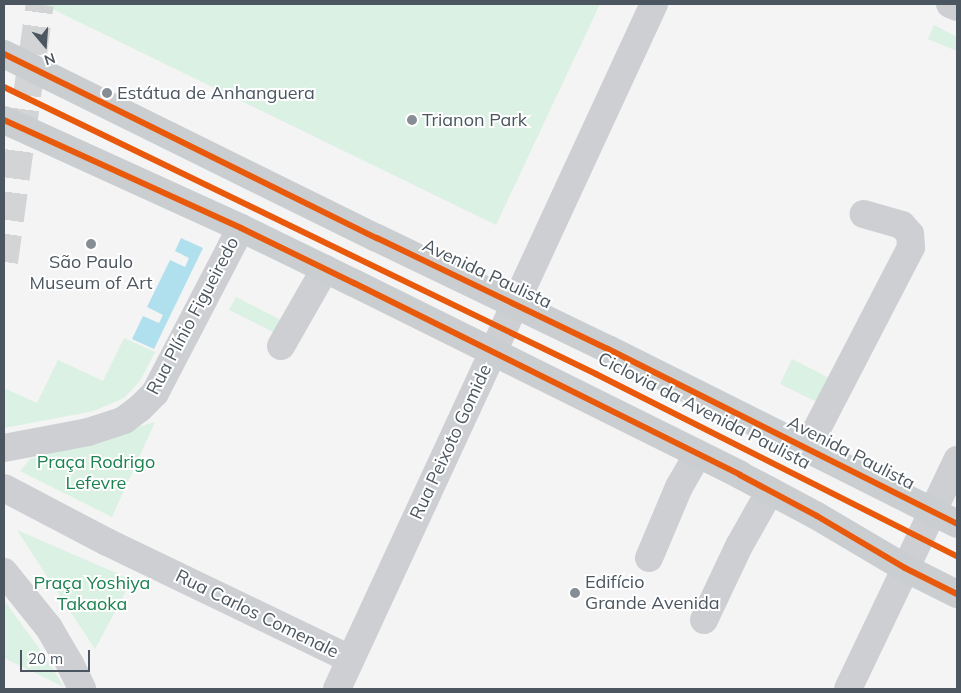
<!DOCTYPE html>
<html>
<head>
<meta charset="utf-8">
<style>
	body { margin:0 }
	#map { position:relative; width:961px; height:693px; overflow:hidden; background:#f4f4f4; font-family:Mulish,sans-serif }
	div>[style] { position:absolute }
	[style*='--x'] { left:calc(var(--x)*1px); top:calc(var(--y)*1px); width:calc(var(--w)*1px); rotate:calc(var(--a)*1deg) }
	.green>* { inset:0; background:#daf1e3 }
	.water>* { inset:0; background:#b0e0ee }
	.major-tunnel>* { height:28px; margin-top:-14px; transform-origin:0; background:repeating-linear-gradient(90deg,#d2d4d6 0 28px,transparent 0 42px) }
	.minor>* { height:28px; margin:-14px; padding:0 14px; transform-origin:14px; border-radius:14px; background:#cdcfd2 }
	.major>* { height:28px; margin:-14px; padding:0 14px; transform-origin:14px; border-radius:14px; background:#caced0 }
	.cycleway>* { height:6px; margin:-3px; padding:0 3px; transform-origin:3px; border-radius:3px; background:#e8590c }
	.dots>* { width:14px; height:14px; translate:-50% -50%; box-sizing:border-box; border:2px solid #fff; border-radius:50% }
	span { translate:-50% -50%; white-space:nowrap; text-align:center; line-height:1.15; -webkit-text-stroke:4px #fff; paint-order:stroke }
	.poi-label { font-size:18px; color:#4b5660 }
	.left { translate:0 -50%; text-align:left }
	.street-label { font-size:18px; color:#4b5660 }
	.park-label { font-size:18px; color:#1b8250 }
	.frame { position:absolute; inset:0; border:5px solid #4b5660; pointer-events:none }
	.north { position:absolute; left:20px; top:20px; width:50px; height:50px; -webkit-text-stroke:4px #fff; paint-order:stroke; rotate:162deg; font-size:14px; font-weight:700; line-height:20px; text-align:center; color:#4b5660 }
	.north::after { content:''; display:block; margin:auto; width:18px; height:22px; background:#4b5660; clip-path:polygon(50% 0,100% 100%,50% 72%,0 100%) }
	.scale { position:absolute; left:20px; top:650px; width:70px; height:22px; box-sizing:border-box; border:2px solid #4b5660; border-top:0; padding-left:6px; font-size:15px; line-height:18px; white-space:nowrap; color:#4b5660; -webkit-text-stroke:4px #fff; paint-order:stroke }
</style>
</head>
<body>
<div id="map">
	<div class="green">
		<i style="clip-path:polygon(42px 4px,600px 4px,496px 225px)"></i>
		<i style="clip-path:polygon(934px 25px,957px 37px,957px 51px,928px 39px)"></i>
		<i style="clip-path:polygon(236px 297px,283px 321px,277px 334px,229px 310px)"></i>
		<i style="clip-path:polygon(124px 338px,155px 352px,140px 381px,124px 398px,94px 411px,4px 428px,4px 388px,37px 403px,58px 360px,103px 381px)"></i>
		<i style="clip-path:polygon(792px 359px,837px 382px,825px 406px,780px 384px)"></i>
		<i style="clip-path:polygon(155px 422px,112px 517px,20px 471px,30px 459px)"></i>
		<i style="clip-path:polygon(17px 530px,132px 580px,95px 649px,50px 581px)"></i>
		<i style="clip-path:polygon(4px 600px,46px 658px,64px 687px,4px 658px)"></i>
	</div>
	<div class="water">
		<i style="clip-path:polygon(181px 238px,203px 248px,154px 349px,132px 339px,143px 316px,159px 323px,163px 315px,147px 307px,170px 260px,185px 267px,189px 258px,175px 251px)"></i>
	</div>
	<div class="major-tunnel">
		<i style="--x:4;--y:262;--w:260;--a:-82.1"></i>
	</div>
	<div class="minor">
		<i style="--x:950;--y:4;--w:8;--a:23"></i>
		<i style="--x:281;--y:346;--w:89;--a:-60.3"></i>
		<i style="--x:4;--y:448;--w:86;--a:-10.8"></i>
		<i style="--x:88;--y:432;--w:38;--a:-18"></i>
		<i style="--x:124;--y:420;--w:20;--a:-37"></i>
		<i style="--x:140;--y:408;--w:21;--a:-45"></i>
		<i style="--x:155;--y:393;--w:186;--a:-62.5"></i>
		<i style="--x:807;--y:448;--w:226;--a:-62.6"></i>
		<i style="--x:911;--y:247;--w:13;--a:-94"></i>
		<i style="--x:910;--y:234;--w:12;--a:-132"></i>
		<i style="--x:902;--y:225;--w:40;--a:-164"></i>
		<i style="--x:4;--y:488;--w:116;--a:27.7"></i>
		<i style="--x:107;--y:542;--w:270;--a:25.7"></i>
		<i style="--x:649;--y:558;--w:77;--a:-67.1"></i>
		<i style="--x:679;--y:487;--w:38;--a:-60"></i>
		<i style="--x:4;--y:572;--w:72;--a:51.2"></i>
		<i style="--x:49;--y:628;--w:42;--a:59.7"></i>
		<i style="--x:70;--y:664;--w:28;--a:64"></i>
		<i style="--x:704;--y:620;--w:82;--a:-64.7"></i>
		<i style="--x:739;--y:546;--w:63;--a:-60.6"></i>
		<i style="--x:337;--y:689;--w:755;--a:-65.17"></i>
		<i style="--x:848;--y:689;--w:254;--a:-64.5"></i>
	</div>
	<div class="major">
		<i style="--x:4;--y:54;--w:416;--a:26.3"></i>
		<i style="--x:377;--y:238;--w:256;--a:25.7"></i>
		<i style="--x:608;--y:349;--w:390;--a:26.6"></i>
		<i style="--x:4;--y:120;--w:260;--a:24.5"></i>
		<i style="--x:241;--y:228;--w:126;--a:26"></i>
		<i style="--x:354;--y:283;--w:431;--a:26.4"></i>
		<i style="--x:740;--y:475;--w:87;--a:28"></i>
		<i style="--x:817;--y:516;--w:102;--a:30.6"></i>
		<i style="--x:905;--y:568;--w:58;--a:26.6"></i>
	</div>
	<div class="cycleway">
		<i style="--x:4;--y:54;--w:416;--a:26.3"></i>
		<i style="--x:377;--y:238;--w:256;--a:25.7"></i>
		<i style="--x:608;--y:349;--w:390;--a:26.6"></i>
		<i style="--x:4;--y:87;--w:658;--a:25.86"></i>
		<i style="--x:596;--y:374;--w:404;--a:26.8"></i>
		<i style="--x:4;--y:120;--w:260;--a:24.5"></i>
		<i style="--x:241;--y:228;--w:126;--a:26"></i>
		<i style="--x:354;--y:283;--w:431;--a:26.4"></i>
		<i style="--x:740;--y:475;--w:87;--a:28"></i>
		<i style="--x:817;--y:516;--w:102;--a:30.6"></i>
		<i style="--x:905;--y:568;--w:58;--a:26.6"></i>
	</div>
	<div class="dots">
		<i style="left:107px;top:93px;background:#868d94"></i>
		<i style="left:412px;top:120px;background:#868d94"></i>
		<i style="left:91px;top:244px;background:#868d94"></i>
		<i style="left:575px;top:593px;background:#868d94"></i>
	</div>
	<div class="poi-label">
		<span class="left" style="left:117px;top:93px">Estátua de Anhanguera</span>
		<span class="left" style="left:422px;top:120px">Trianon Park</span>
		<span style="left:91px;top:273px">São Paulo<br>Museum of Art</span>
		<span class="left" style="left:585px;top:593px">Edifício<br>Grande Avenida</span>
	</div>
	<div class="street-label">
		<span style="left:487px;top:274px;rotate:25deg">Avenida Paulista</span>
		<span style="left:193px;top:316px;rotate:-62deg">Rua Plínio Figueiredo</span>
		<span style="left:704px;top:411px;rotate:27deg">Ciclovia da Avenida Paulista</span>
		<span style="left:451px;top:442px;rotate:-65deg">Rua Peixoto Gomide</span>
		<span style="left:851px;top:453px;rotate:27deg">Avenida Paulista</span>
		<span style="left:257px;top:614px;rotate:26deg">Rua Carlos Comenale</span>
	</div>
	<div class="park-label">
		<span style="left:96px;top:473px">Praça Rodrigo<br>Lefevre</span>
		<span style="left:92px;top:594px">Praça Yoshiya<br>Takaoka</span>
	</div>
	<div class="frame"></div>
	<div class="north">N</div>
	<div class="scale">20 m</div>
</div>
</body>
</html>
